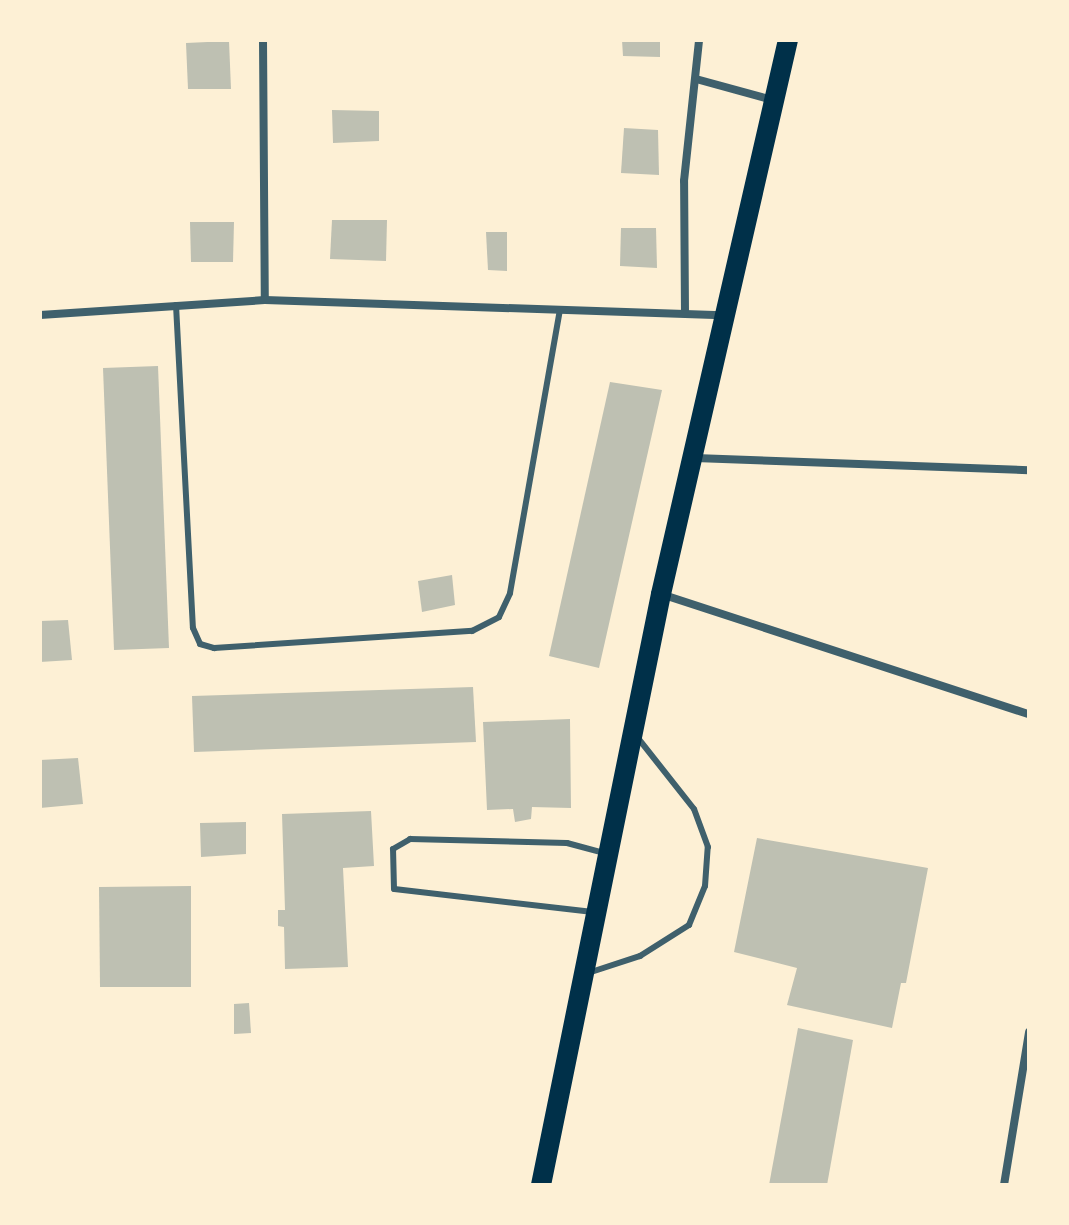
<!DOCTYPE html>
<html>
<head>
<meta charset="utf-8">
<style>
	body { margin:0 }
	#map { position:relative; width:1069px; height:1225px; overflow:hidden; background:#fdf0d5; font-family:Helvetica,sans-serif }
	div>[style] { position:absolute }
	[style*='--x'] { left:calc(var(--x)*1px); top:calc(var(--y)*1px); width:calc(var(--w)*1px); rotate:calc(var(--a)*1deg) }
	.building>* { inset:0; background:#bec0b2 }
	.service>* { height:6px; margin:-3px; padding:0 3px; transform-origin:3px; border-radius:3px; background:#3f606c }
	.minor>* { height:8px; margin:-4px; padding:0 4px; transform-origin:4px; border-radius:4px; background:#3f606c }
	.primary>* { height:20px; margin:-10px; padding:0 10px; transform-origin:10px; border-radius:10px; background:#003049 }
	span { translate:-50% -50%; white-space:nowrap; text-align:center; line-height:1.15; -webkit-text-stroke:6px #fdf0d5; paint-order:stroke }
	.frame { position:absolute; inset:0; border:42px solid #fdf0d5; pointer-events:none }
</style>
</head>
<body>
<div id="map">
	<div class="building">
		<i style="clip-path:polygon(622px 40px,660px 40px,660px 57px,623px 56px)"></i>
		<i style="clip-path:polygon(229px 41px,231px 89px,188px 89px,186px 43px)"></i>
		<i style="clip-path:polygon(332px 110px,379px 111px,379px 141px,333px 143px)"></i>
		<i style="clip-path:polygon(624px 128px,658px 130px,659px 175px,621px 173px)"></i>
		<i style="clip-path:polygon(332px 220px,387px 220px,386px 261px,330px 259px)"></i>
		<i style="clip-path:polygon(190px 222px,234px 222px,233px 262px,191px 262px)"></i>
		<i style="clip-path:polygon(621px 228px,656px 228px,657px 268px,620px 266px)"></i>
		<i style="clip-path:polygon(486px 232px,507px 232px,507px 271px,488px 270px)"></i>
		<i style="clip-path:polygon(158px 366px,169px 648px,114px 650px,103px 368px)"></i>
		<i style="clip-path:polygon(610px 382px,662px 390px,599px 668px,549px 656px)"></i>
		<i style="clip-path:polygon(452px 575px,455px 605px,422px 612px,418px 581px)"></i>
		<i style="clip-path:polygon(68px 620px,72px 660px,40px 662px,40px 621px)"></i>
		<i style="clip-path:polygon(473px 687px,476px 742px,194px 752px,192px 696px)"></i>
		<i style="clip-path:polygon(570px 719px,571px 808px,532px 807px,531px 819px,515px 822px,513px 809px,487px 810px,483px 722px)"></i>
		<i style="clip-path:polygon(78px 758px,83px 804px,40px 808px,40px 760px)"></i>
		<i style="clip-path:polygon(371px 811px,374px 866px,343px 868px,348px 967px,285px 969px,284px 927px,278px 926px,278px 910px,285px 910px,282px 814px)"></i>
		<i style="clip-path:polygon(246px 822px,246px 854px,201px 857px,200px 823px)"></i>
		<i style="clip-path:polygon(757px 838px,928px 868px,906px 983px,901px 983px,892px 1028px,787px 1005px,797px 968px,734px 952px)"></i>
		<i style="clip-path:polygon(191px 886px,191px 987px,100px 987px,99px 887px)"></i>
		<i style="clip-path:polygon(249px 1003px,251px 1033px,234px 1034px,234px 1004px)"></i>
		<i style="clip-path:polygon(798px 1028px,853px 1040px,827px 1185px,769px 1185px)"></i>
	</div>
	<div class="service">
		<i style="--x:176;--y:305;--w:323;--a:87"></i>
		<i style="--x:193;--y:628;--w:17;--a:66"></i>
		<i style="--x:200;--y:644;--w:15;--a:16"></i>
		<i style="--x:214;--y:648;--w:259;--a:-3.8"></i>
		<i style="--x:472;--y:631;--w:30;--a:-27"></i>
		<i style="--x:499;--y:617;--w:26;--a:-65"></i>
		<i style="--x:510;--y:593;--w:288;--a:-80"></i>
		<i style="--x:593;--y:912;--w:200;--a:-173.4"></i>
		<i style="--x:394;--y:889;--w:40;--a:-91.4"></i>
		<i style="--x:393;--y:849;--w:20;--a:-30"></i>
		<i style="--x:410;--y:839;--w:157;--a:1.5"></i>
		<i style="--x:567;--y:843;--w:38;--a:15"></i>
		<i style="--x:588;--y:973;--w:55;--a:-18.1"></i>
		<i style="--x:640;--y:956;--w:58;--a:-32.3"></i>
		<i style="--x:689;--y:925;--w:42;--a:-67.7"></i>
		<i style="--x:705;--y:886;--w:39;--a:-86"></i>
		<i style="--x:708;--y:847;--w:40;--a:-110.2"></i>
		<i style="--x:694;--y:809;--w:90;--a:-128.3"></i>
	</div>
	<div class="minor">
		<i style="--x:263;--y:40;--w:260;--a:89.6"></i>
		<i style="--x:696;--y:79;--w:80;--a:15.3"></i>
		<i style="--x:685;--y:313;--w:132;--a:-90.4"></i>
		<i style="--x:684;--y:181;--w:142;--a:-83.9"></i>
		<i style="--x:40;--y:315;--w:225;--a:-3.8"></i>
		<i style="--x:265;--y:300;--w:457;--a:1.9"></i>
		<i style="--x:695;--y:458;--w:334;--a:2.1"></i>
		<i style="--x:661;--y:594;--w:387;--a:18.1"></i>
		<i style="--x:1004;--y:1185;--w:155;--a:-80.7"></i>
	</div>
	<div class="primary">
		<i style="--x:541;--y:1185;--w:603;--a:-78.52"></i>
		<i style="--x:661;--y:594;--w:568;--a:-77.09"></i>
	</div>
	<div class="frame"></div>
</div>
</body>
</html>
